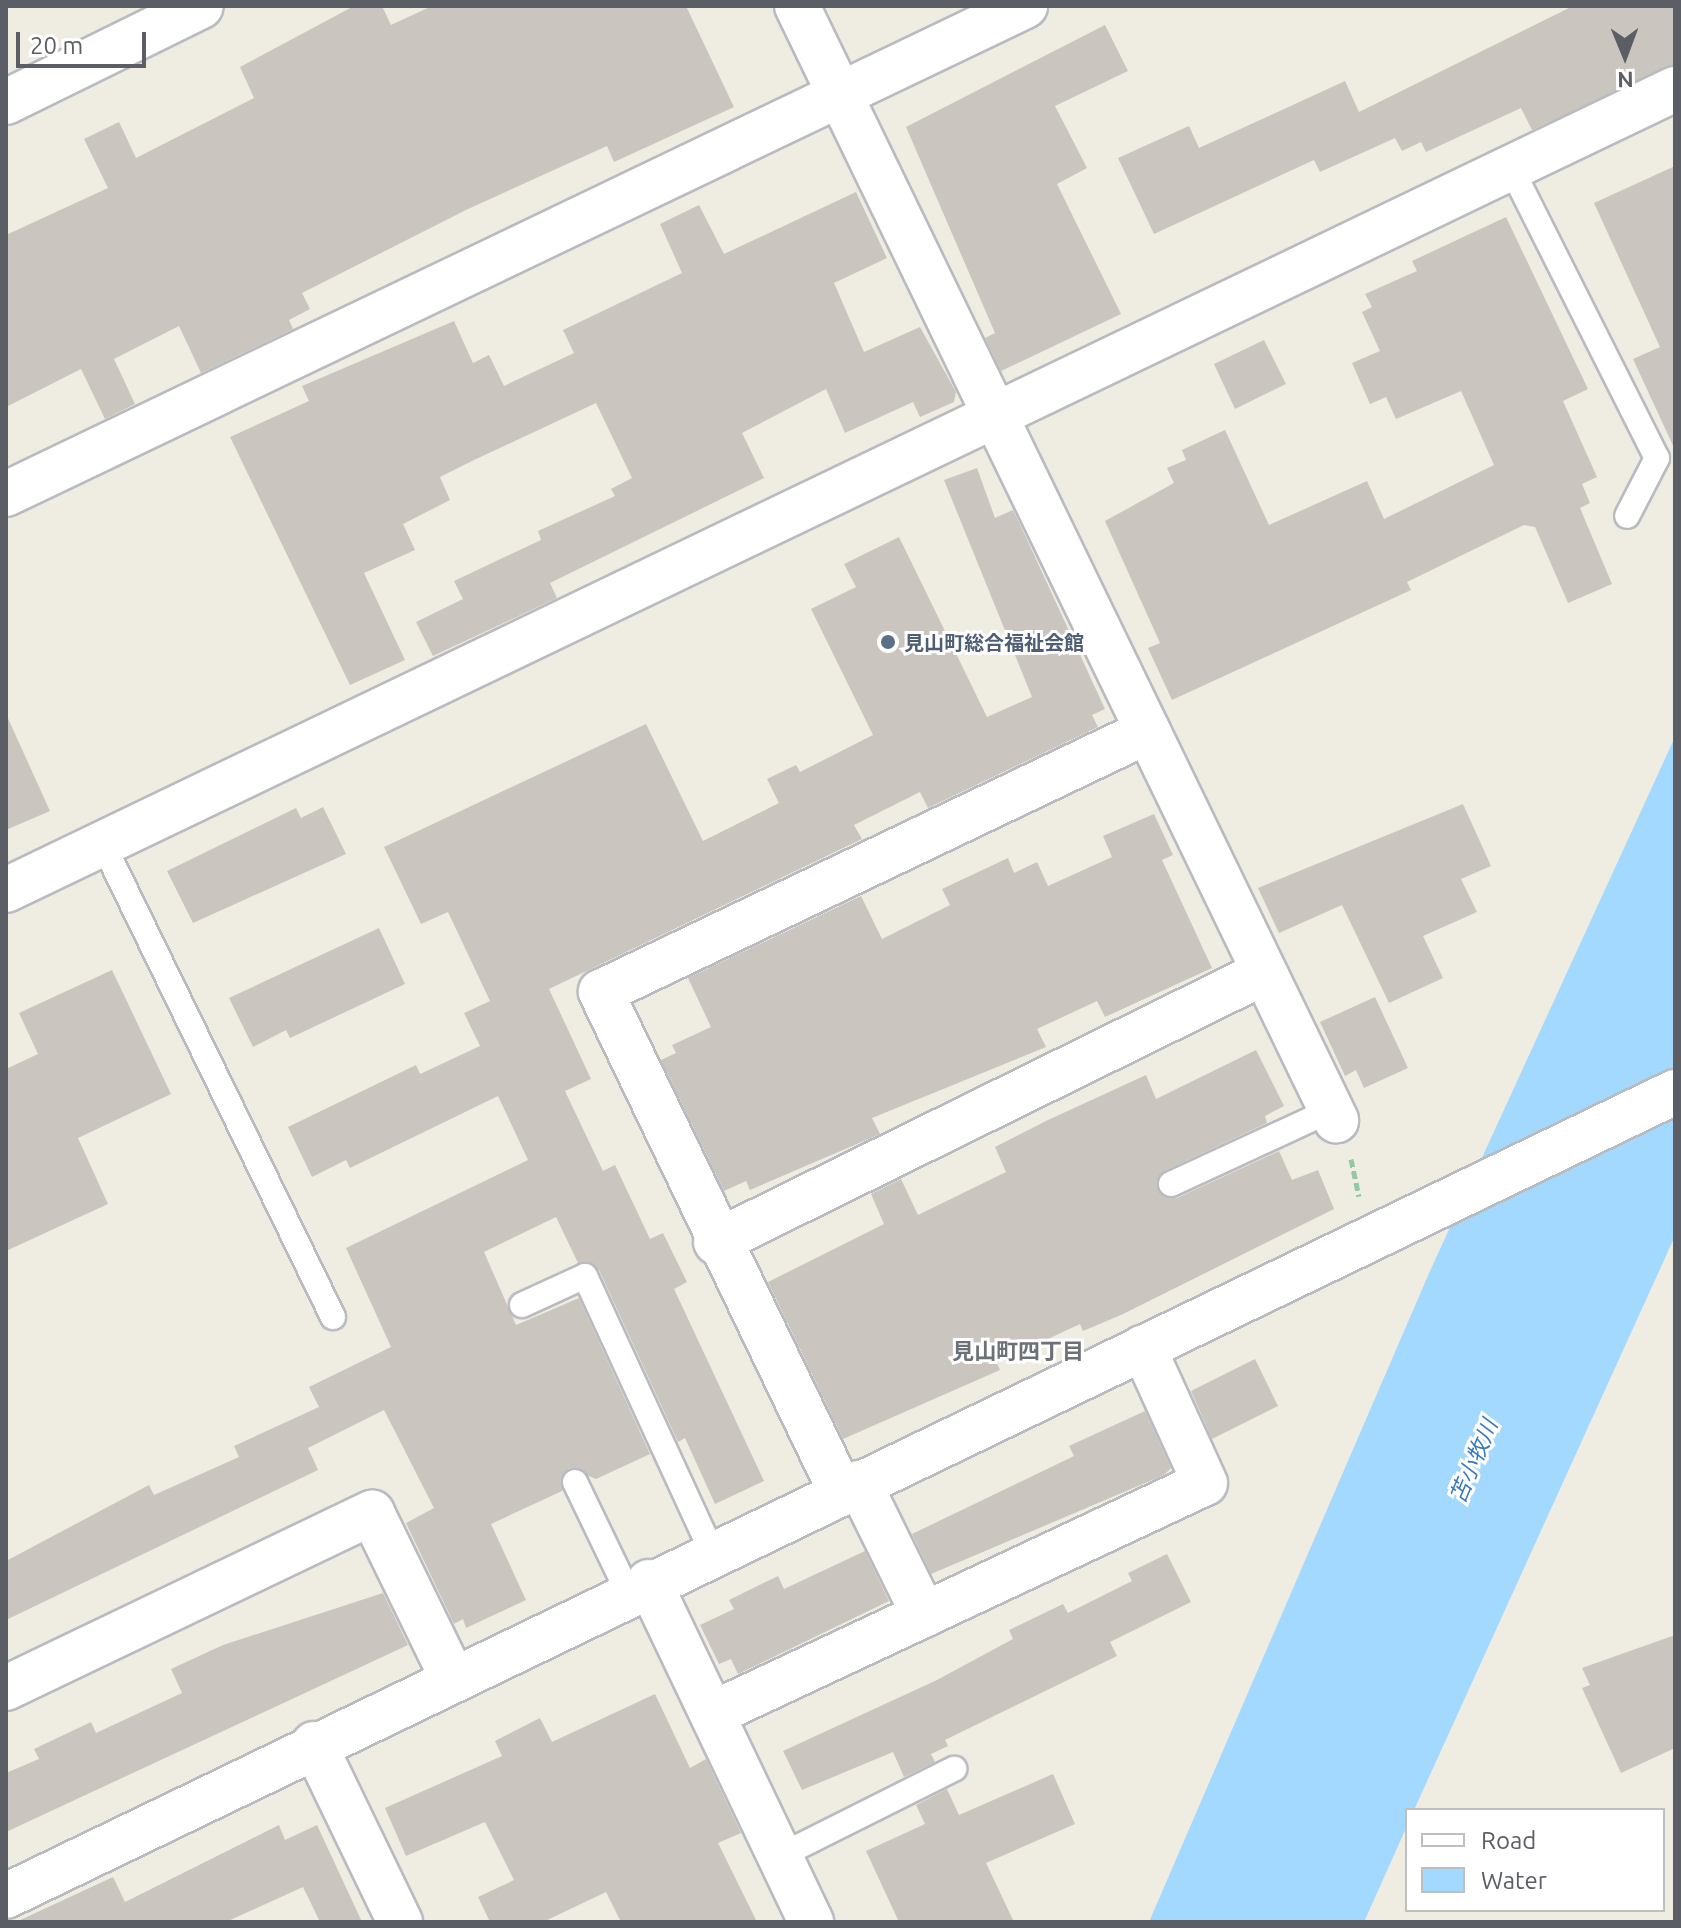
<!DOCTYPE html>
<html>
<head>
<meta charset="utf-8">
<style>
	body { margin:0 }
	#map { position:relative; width:1681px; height:1928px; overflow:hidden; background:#efece2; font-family:Ubuntu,"Noto Sans JP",sans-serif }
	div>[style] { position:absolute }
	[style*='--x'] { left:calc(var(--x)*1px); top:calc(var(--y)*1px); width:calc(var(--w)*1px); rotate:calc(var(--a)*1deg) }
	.water>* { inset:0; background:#a3d8ff }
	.building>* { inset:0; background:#cac6bf }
	.path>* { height:5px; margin-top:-2.5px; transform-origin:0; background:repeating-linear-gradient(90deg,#93c9a2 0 8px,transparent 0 12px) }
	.roads { filter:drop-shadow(2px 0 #b8bbc0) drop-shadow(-2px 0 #b8bbc0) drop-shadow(0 2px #b8bbc0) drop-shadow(0 -2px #b8bbc0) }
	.lane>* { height:24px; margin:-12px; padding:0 12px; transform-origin:12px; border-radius:12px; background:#fff }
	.street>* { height:44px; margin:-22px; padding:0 22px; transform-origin:22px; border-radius:22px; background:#fff }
	.secondary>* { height:44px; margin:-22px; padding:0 22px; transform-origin:22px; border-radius:22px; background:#fff }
	.dots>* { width:22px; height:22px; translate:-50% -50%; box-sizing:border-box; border:4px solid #fff; border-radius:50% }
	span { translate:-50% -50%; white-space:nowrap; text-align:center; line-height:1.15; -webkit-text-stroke:6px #fff; paint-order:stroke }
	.service-label { font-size:20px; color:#4e5e75; font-weight:700 }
	.left { translate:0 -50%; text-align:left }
	.neighbourhood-label { font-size:22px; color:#6c7177; font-weight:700 }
	.water-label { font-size:22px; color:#3578bc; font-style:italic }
	.frame { position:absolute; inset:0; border:8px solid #5b5f65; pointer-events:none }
	.legend { position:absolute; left:1405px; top:1808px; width:260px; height:104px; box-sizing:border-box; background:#fff; border:2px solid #bdbfc1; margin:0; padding:10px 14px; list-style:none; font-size:24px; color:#5b5f65 }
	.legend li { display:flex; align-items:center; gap:16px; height:40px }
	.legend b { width:40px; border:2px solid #bdbfc1 }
	.north { position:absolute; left:1585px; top:16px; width:80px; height:80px; -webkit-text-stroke:6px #fff; paint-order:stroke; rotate:179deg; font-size:22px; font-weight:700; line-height:32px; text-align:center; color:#5b5f65 }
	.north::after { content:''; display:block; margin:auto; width:28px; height:36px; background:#5b5f65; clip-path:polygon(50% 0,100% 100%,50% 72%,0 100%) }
	.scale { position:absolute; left:16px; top:32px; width:130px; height:36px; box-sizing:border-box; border:4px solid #5b5f65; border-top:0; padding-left:10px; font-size:24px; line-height:28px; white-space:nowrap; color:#5b5f65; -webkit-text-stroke:6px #fff; paint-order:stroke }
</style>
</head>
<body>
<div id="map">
	<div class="water">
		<i style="clip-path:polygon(1675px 737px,1675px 1236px,1414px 1810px,1407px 1810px,1407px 1826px,1364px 1922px,1149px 1922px,1430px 1271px)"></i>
	</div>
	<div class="building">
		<i style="clip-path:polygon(354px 6px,382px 6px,391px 25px,432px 6px,686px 6px,734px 107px,614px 162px,607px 146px,468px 209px,302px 293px,310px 309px,289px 320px,293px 329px,201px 373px,179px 326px,114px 359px,135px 404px,105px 419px,81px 369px,6px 407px,6px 235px,108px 188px,84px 139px,119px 122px,136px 158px,254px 98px,240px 67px)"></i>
		<i style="clip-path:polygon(1573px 6px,1675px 6px,1675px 64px,1532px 130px,1521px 108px,1426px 152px,1421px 142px,1402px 151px,1395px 138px,1320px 172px,1314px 160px,1154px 234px,1118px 158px,1189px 126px,1199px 148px,1345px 81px,1359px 112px)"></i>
		<i style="clip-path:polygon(1105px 25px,1128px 71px,1055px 106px,1087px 168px,1057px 184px,1121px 314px,1001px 371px,985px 338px,995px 333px,906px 127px)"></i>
		<i style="clip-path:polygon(1675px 166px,1675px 450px,1633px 359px,1660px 347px,1594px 203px)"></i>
		<i style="clip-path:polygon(856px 192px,887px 258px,834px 283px,864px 352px,920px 327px,956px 392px,954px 402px,920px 417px,913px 402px,845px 433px,826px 389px,742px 433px,764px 478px,550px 583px,557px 598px,433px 656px,416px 622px,463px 599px,454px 581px,541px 540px,538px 531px,615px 496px,611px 489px,632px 478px,596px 403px,472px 461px,440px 477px,450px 500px,403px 524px,415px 550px,364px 573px,405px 660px,350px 685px,230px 437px,309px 401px,302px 386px,454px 321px,473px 363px,489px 355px,504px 386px,574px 353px,563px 330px,682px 273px,660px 224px,699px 205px,724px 254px)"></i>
		<i style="clip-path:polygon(1506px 217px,1588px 389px,1563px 401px,1597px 477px,1582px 484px,1590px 503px,1580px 508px,1612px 584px,1568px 603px,1535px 527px,1524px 525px,1407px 582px,1411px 590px,1172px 700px,1148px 648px,1160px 643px,1105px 521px,1174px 483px,1167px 468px,1186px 460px,1182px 450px,1225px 430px,1269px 525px,1367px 481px,1384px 519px,1494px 465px,1461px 391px,1396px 419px,1386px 397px,1370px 404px,1352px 363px,1380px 351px,1362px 312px,1372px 307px,1365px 294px,1417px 271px,1412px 261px)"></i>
		<i style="clip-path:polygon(1264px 340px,1286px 384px,1235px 409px,1214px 364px)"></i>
		<i style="clip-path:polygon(977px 468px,995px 518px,1013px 510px,1018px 520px,1105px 709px,1092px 715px,1098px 727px,928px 808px,920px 792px,854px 825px,862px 839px,549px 989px,591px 1079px,565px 1091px,603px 1171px,615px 1165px,650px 1239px,663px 1233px,687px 1282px,674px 1289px,764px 1481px,715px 1504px,685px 1438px,678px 1442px,599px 1270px,578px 1263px,556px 1217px,484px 1252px,516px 1325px,579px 1298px,650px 1454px,596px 1479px,569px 1468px,562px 1491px,491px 1524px,526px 1600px,466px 1628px,463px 1619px,454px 1624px,406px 1523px,434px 1508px,384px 1410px,308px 1448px,318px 1470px,6px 1620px,6px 1561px,149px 1485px,154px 1495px,239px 1457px,234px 1446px,319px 1407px,309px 1387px,391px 1347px,346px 1248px,528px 1160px,498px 1096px,350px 1168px,346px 1160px,312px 1177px,288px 1127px,416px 1065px,420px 1074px,480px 1046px,464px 1013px,490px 1001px,448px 912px,421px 924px,384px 847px,646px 724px,703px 841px,779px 803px,767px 779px,796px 765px,800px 772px,873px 735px,811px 609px,856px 587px,844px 564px,899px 537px,987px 717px,1032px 697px,944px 480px)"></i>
		<i style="clip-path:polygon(6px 714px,50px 811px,6px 830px)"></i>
		<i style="clip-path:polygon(1463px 804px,1491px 866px,1461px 879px,1477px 912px,1423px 936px,1443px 978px,1389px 1003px,1342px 905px,1279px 933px,1258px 888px)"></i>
		<i style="clip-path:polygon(323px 807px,346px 854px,193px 923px,167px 871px,296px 808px,301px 818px)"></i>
		<i style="clip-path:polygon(1154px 814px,1173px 855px,1162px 860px,1212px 968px,1105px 1017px,1097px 1001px,1037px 1029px,1046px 1047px,872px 1118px,880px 1134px,750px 1190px,746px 1181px,724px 1191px,661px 1060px,676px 1053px,672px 1045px,711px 1027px,688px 978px,861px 896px,882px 939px,950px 905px,942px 889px,1008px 858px,1014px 873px,1037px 862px,1048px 886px,1112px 857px,1103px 836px)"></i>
		<i style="clip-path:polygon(379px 928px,405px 984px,290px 1038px,286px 1030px,253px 1047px,229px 998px)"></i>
		<i style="clip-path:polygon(112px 970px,171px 1094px,78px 1138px,108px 1204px,6px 1251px,6px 1069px,38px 1054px,19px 1013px)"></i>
		<i style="clip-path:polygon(1375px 997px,1408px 1068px,1364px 1088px,1356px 1070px,1345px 1076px,1320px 1022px)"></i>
		<i style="clip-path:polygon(1256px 1050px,1284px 1106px,1265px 1116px,1267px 1123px,1164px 1171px,1158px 1191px,1177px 1198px,1279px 1151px,1292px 1180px,1318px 1170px,1334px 1209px,1121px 1315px,1083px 1331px,1080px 1324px,997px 1363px,1000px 1370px,843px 1439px,768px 1282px,884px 1224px,871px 1194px,901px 1179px,918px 1215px,1006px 1172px,995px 1147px,1048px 1120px,1146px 1075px,1156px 1099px)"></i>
		<i style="clip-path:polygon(1255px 1359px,1278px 1406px,1212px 1439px,1191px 1391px)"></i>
		<i style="clip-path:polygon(1145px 1411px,1171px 1468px,1164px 1475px,931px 1574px,912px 1534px,1074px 1456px,1069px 1446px)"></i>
		<i style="clip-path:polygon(865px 1551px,889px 1601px,738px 1674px,731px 1659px,719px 1664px,700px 1625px,734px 1609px,729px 1600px,778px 1576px,784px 1589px)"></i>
		<i style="clip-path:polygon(1167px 1554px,1191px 1602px,1110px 1642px,1117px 1656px,945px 1740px,948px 1746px,931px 1754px,935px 1762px,904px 1777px,893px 1752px,802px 1790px,783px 1751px,937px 1680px,1013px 1639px,1009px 1630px,1063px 1604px,1068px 1613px,1132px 1581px,1128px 1573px)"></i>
		<i style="clip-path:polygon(383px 1593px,408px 1645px,6px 1832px,6px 1773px,39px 1759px,34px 1749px,91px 1722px,96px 1733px,182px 1693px,171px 1669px,223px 1645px)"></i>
		<i style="clip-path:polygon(1675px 1635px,1675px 1748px,1621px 1773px,1582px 1688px,1590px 1685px,1582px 1668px)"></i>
		<i style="clip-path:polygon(655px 1694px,690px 1768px,706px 1759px,741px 1833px,718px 1843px,757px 1922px,621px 1922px,606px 1892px,543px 1922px,490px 1922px,478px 1897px,514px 1880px,485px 1822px,406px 1856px,385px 1808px,502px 1756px,495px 1741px,540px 1718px,552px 1742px)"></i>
		<i style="clip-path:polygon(1053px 1774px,1075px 1824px,986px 1863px,1014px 1922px,899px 1922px,866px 1851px,925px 1824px,916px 1805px,947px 1789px,959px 1815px)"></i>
		<i style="clip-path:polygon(279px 1825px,285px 1840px,317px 1825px,362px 1922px,320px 1922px,303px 1887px,226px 1922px,16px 1922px,113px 1877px,125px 1902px)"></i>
	</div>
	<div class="path">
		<i style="--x:1351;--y:1159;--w:38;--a:78"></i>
	</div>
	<div class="roads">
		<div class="lane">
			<i style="--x:1511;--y:168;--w:325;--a:63.3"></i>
			<i style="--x:1657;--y:458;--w:65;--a:117.3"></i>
			<i style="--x:103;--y:844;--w:526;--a:64.07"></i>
			<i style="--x:1171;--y:1184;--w:176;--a:-24.8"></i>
			<i style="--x:522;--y:1305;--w:69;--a:-24.7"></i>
			<i style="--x:585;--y:1276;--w:304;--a:65.3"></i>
			<i style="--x:575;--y:1482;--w:122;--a:64.3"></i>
			<i style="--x:780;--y:1856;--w:195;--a:-26.6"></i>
		</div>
		<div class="street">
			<i style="--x:797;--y:6;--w:1238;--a:64.18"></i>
			<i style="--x:6;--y:494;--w:1130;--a:-25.59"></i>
			<i style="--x:6;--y:890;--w:1851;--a:-25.64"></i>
			<i style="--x:716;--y:1242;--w:610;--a:-26.19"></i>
			<i style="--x:859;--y:1483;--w:147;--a:63.8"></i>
			<i style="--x:841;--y:1492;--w:555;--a:-115.64"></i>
			<i style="--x:601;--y:992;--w:606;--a:-25.51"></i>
			<i style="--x:649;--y:1582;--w:377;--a:64.5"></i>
			<i style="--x:6;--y:1688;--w:406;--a:-25.6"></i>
			<i style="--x:372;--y:1513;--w:182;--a:64"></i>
			<i style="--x:712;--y:1714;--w:544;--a:-25.11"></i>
			<i style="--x:1205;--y:1483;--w:149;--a:-114.5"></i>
			<i style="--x:314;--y:1744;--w:198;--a:64.2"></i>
			<i style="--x:6;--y:1896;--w:1853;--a:-25.72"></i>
		</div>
		<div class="secondary">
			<i style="--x:6;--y:102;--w:217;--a:-26.2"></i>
		</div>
	</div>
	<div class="dots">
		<i style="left:888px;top:642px;background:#5c6f8a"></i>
	</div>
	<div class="service-label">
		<span class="left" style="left:904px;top:642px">見山町総合福祉会館</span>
	</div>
	<div class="neighbourhood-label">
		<span style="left:1018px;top:1351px">見山町四丁目</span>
	</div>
	<div class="water-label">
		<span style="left:1473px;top:1461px;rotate:-67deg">苫小牧川</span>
	</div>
	<div class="frame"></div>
	<ul class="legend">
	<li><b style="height:10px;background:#fff"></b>Road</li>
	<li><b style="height:22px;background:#a3d8ff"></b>Water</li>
	</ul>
	<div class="north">N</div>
	<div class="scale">20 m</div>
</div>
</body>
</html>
